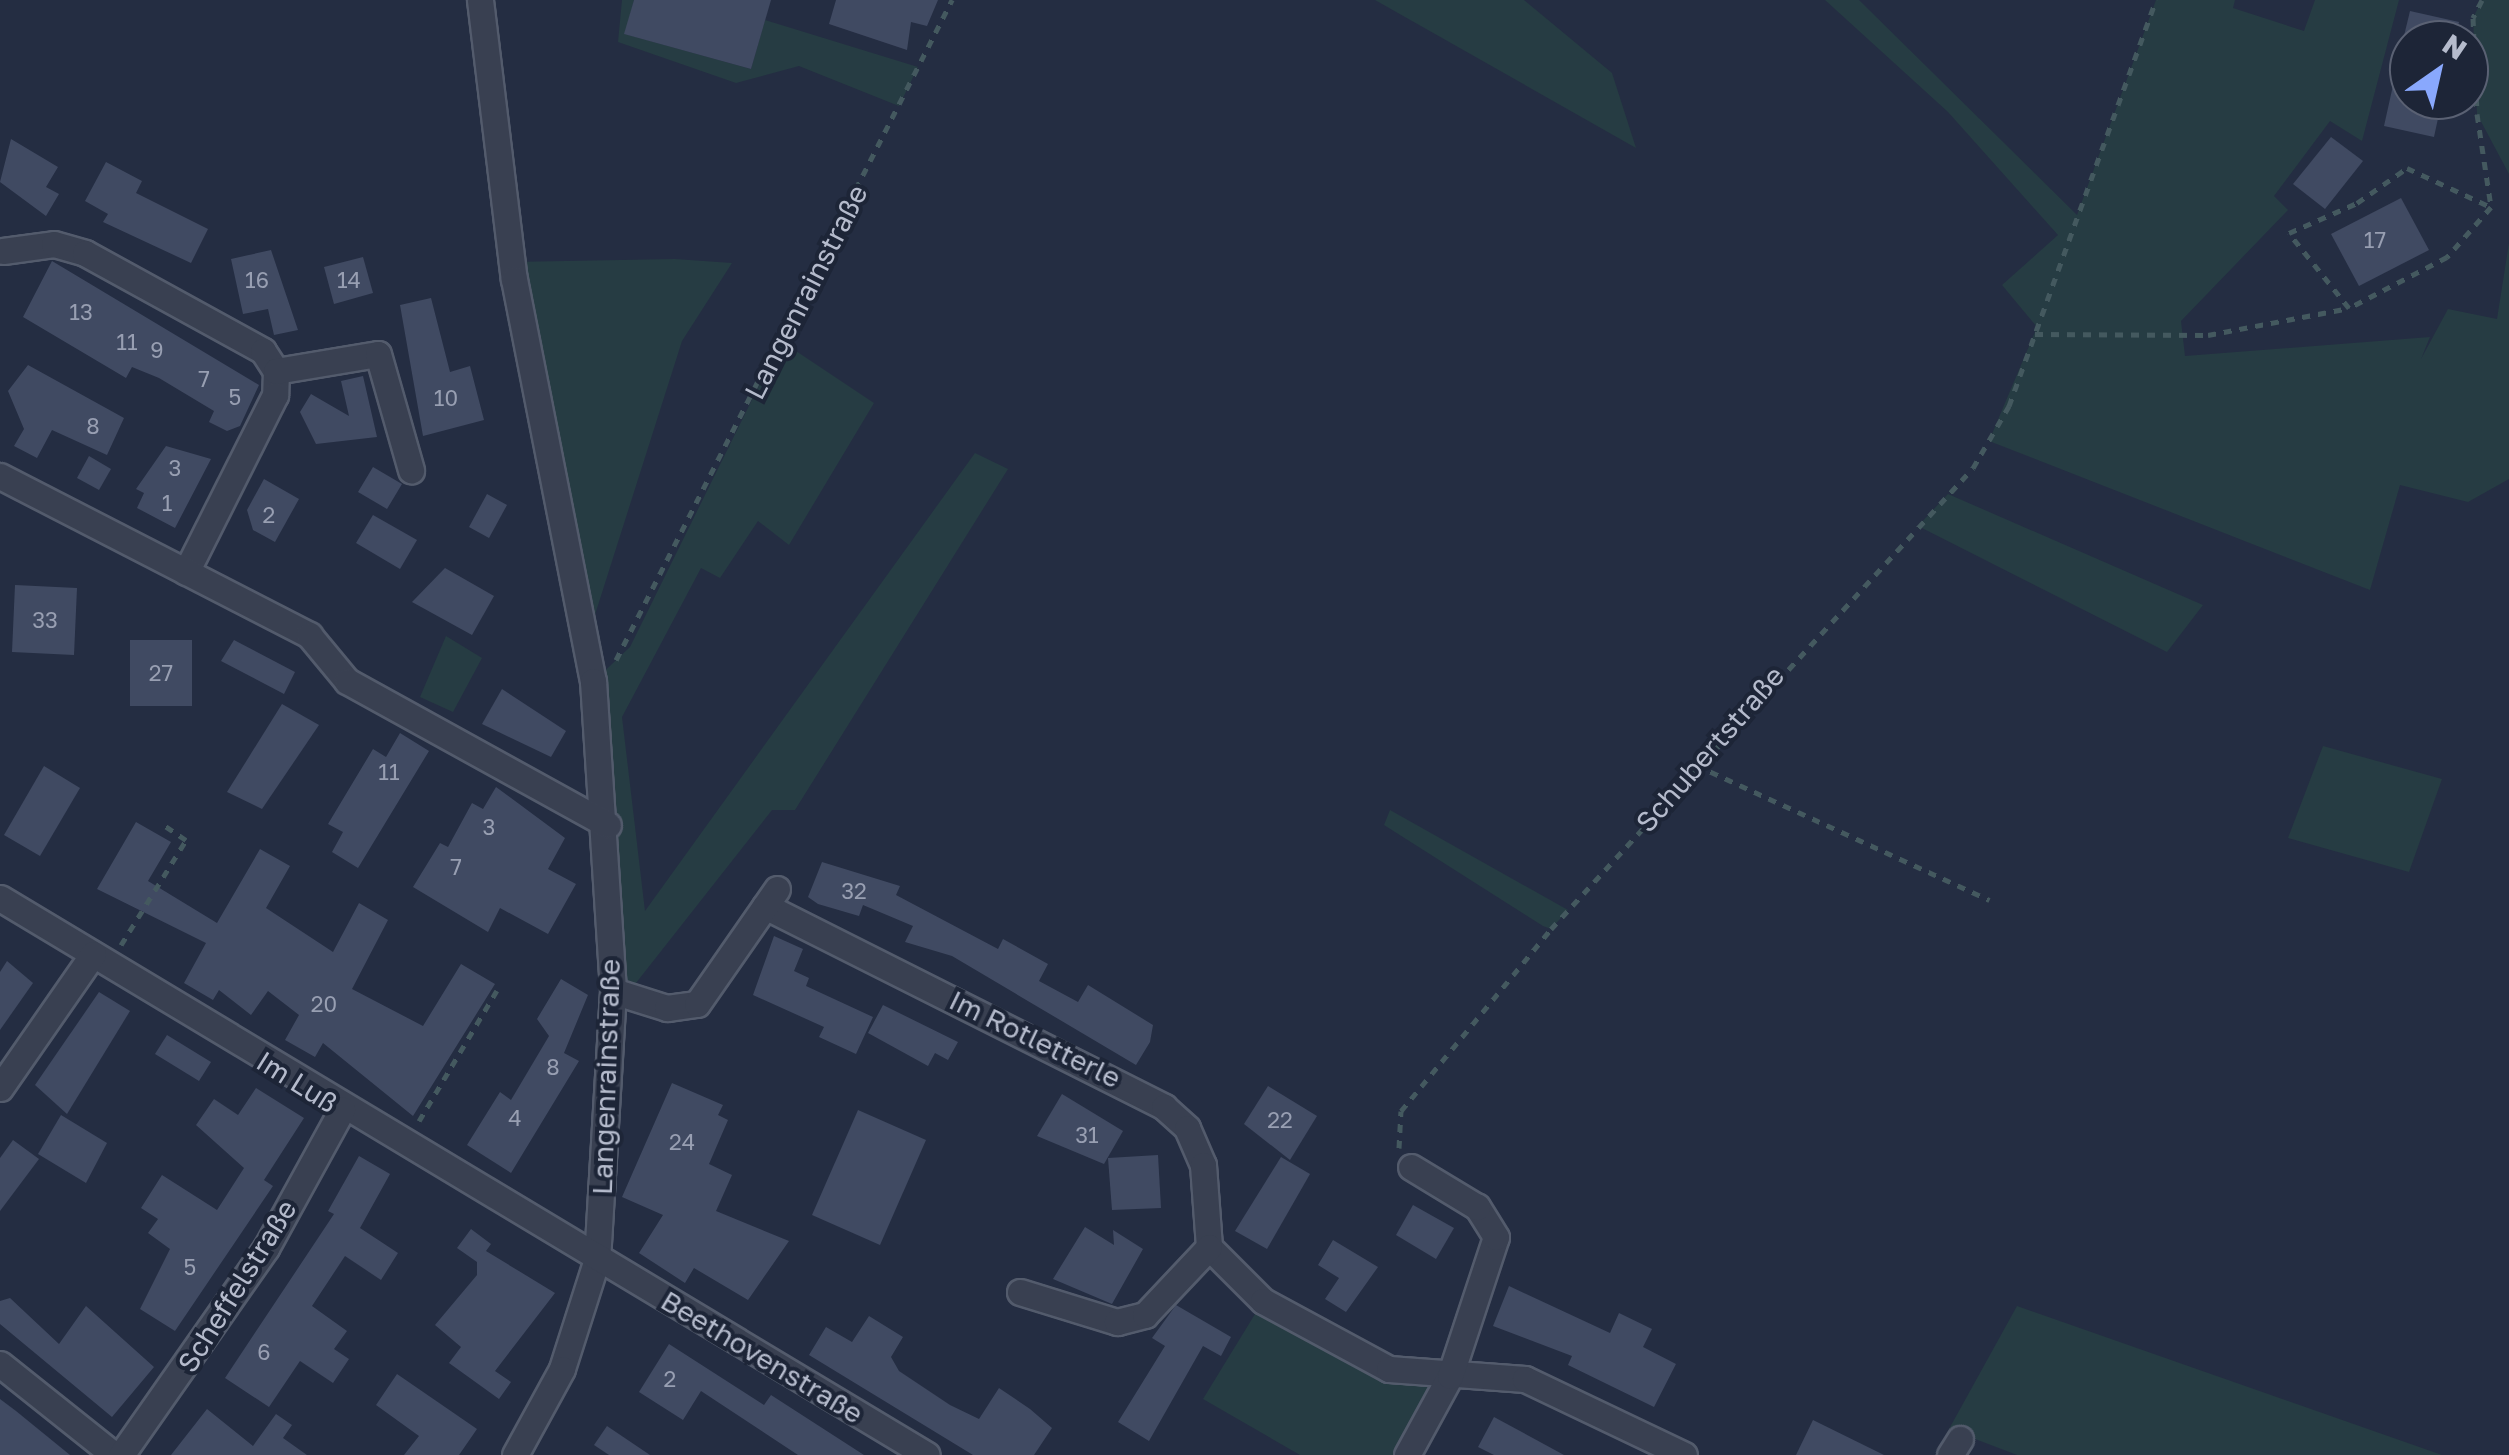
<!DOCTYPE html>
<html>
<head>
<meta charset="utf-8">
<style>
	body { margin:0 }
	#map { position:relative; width:2509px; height:1455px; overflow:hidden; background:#242d42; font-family:"Golos Text",sans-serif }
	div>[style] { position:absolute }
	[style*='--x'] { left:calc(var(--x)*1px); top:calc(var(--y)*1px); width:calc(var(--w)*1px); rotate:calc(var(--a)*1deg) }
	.green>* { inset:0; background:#263c43 }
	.building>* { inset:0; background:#404a62 }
	.path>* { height:5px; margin-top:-2.5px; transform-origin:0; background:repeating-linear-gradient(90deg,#44595f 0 8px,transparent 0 16px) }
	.roads { filter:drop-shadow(2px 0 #535b6c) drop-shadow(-2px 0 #535b6c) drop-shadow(0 2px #535b6c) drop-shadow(0 -2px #535b6c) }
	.minor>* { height:25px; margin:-12.5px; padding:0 12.5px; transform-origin:12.5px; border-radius:12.5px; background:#394051 }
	span { translate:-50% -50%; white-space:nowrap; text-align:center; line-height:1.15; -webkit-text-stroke:8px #1d2537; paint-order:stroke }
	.number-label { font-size:22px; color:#989fb2 }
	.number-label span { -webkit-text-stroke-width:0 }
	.street-label { font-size:28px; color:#b5bbcc }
	.north { position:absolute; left:2389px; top:20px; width:100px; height:100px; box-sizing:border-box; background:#1d2537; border:2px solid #5a6173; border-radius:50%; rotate:34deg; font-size:28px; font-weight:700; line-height:40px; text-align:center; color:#b5bbcc }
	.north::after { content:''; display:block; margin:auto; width:35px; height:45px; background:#89a8fd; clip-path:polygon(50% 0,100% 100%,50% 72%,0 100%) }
</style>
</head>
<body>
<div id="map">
	<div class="green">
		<i style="clip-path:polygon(622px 0,634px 0,625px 34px,751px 69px,765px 20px,918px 67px,899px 106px,799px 66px,736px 83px,618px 42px)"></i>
		<i style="clip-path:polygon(1375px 0,1524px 0,1612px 73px,1636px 148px)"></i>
		<i style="clip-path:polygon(1825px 0,1859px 0,2077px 215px,2156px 0,2235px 0,2233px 8px,2304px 31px,2315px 0,2399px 0,2362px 141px,2330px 121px,2274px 196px,2288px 210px,2181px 321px,2185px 356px,2430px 337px,2421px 359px,2448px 309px,2497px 319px,2509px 243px,2509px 479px,2468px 502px,2400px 485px,2370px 590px,1989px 441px,2037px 327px,2002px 285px,2058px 235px,1948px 112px)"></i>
		<i style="clip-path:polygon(2482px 0,2509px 0,2509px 174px,2477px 114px,2473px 18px)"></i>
		<i style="clip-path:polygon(675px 259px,732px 263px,682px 341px,593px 621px,511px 262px)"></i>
		<i style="clip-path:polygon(781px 341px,874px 403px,789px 545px,758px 521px,720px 578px,701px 568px,622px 717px,645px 911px,975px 453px,1008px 469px,795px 810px,772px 810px,636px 983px,661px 1000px,692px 998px,777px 889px,697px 1004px,646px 1005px,613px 991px,593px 682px,630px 647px)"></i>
		<i style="clip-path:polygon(1948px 494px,2203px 605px,2167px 652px,1918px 526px)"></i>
		<i style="clip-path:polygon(446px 636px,482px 658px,453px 712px,420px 697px)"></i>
		<i style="clip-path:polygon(2323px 746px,2442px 779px,2409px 872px,2288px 838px)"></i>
		<i style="clip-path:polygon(1390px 810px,1568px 910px,1551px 929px,1543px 926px,1384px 825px)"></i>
		<i style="clip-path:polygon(1263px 1301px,1329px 1338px,1450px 1376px,1407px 1455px,1300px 1455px,1203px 1399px)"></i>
		<i style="clip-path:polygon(2017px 1306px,2442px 1455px,2017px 1455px,1949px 1429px)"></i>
	</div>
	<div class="building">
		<i style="clip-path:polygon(634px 0,771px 0,751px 69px,624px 34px)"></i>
		<i style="clip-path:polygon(836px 0,938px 0,927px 26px,911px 22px,907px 50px,829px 24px)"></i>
		<i style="clip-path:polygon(2410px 11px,2459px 22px,2455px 40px,2403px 40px)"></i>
		<i style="clip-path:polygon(2400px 54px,2409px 55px,2409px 100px,2442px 100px,2434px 137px,2384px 126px)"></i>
		<i style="clip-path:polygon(2331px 137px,2363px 161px,2325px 209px,2293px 184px)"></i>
		<i style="clip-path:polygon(11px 139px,58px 167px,46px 187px,59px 194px,46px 216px,0 182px)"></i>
		<i style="clip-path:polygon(106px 162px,142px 181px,136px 193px,208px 229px,191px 263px,103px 222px,108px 214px,85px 201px)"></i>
		<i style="clip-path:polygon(2401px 198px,2429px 250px,2359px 286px,2331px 234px)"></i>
		<i style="clip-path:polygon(271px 250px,298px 330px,274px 335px,268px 309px,243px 314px,231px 259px)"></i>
		<i style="clip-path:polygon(363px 257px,373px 293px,334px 304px,324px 267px)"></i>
		<i style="clip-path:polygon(52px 261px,259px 385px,240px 426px,227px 431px,209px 422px,214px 411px,159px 378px,132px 367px,126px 378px,23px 317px)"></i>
		<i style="clip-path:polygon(431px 298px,450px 372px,470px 366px,484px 420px,423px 436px,400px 305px)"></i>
		<i style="clip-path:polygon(28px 365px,124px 418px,107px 455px,52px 430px,37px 458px,14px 446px,24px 429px,8px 391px)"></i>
		<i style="clip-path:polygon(363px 376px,377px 437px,316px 444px,300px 412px,311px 394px,349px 416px,341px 381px)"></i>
		<i style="clip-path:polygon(166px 446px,211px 459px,175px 528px,137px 508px,144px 493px,136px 489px)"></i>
		<i style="clip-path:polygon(89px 456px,111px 469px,99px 490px,77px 478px)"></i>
		<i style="clip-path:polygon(373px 467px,402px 484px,387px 509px,358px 492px)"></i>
		<i style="clip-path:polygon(264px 479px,299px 499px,275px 542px,253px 530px,247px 510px)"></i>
		<i style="clip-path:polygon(487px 494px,507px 505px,489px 538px,469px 527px)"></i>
		<i style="clip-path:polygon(373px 515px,417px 540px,400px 569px,356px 543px)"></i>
		<i style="clip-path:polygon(445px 568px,494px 596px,472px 635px,412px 602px)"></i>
		<i style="clip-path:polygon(15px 585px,77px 588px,74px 655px,12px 652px)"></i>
		<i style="clip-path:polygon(130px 640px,192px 640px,192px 706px,130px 706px)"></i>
		<i style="clip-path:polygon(234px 640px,295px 672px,284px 694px,221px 661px)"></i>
		<i style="clip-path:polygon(502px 689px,566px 731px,551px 757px,482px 724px)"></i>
		<i style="clip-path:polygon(282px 704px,319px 725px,262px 809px,227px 792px)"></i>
		<i style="clip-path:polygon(400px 733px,429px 751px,358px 868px,332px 852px,343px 832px,328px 824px,373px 749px,386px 757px)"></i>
		<i style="clip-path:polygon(44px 766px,80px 788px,40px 856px,4px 835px)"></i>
		<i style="clip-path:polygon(496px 787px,565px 838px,548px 869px,576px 884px,548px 934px,500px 908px,488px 932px,413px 887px,440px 843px,448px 847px,472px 803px,483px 809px)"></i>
		<i style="clip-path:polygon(136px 822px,171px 842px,148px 881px,217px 923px,260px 849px,290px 866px,266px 908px,333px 952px,359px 903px,388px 920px,352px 989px,423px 1026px,461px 964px,495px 984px,413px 1116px,323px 1043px,315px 1057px,285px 1040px,299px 1015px,268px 991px,251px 1015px,219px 990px,213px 1000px,184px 983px,206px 943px,97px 889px)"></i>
		<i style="clip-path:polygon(822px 862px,900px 886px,896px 895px,998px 949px,1003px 939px,1048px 964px,1039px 981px,1078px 1002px,1088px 985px,1153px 1025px,1150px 1042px,1136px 1065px,952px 956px,905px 942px,913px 926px,863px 905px,859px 916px,818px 904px,808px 897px)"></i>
		<i style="clip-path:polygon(774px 936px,803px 949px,794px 971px,809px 978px,806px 986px,873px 1017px,856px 1054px,819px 1037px,824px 1027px,753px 995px)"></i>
		<i style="clip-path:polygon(7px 961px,33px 983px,0 1030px,0 972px)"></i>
		<i style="clip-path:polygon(561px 979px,588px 995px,564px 1053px,579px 1061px,511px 1173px,467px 1145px,500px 1092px,511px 1100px,549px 1036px,537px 1019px)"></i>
		<i style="clip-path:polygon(99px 992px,130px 1011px,67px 1114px,35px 1085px)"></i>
		<i style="clip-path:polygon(883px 1005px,958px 1042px,948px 1060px,935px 1053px,928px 1066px,868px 1033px)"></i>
		<i style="clip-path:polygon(167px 1035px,211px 1062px,199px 1081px,155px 1054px)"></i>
		<i style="clip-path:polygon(672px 1083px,723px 1105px,718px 1115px,728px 1120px,709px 1164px,732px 1175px,716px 1211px,789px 1241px,748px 1300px,694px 1268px,685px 1283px,639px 1253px,663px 1215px,622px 1197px)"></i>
		<i style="clip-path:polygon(1268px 1086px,1317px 1116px,1290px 1160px,1244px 1124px)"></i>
		<i style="clip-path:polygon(256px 1088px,304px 1118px,264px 1180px,273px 1186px,175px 1331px,140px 1309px,170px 1249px,148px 1233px,158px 1219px,141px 1208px,162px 1175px,217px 1210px,244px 1168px,196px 1125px,214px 1099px,238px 1115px)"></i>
		<i style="clip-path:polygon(1062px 1094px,1123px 1131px,1104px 1164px,1037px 1136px)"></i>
		<i style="clip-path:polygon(858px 1110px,926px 1140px,880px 1245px,812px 1215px)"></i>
		<i style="clip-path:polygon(61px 1115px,107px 1143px,86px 1183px,38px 1154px)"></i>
		<i style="clip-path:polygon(13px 1140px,39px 1159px,0 1211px,0 1158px)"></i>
		<i style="clip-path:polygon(1158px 1155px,1161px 1208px,1112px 1210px,1108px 1158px)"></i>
		<i style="clip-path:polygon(359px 1156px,390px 1174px,360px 1228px,398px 1253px,381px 1280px,345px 1256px,312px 1306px,347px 1331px,334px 1349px,349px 1359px,333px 1383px,300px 1361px,269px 1407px,225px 1378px,334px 1214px,328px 1211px)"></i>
		<i style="clip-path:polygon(1281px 1157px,1310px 1174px,1267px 1249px,1235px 1231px)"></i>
		<i style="clip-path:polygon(1413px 1205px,1454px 1228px,1436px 1259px,1396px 1235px)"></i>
		<i style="clip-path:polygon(1085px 1227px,1114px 1245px,1113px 1230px,1143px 1249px,1112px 1304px,1053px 1279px)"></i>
		<i style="clip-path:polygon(471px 1229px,491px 1244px,486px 1251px,555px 1293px,495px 1371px,511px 1382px,499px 1399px,449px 1363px,461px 1347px,435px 1325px,477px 1275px,477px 1262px,457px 1248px)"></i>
		<i style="clip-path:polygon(1333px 1240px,1378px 1267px,1346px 1312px,1325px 1299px,1339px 1278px,1318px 1265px)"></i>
		<i style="clip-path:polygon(1509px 1286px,1610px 1333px,1619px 1313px,1652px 1329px,1643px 1347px,1676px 1364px,1654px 1407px,1568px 1365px,1572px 1356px,1493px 1326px)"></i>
		<i style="clip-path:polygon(10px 1298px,59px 1344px,86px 1306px,154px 1367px,112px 1417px,0 1324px,0 1301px)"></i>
		<i style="clip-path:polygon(1176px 1305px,1231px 1337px,1221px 1356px,1203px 1346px,1149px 1441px,1118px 1422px,1165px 1346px,1152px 1338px)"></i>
		<i style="clip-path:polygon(869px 1316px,903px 1337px,891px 1357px,899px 1371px,950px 1405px,979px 1419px,999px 1388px,1030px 1409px,1052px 1428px,1034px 1455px,973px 1455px,809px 1355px,826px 1327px,852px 1342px)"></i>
		<i style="clip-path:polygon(669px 1344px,764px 1405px,771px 1395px,864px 1455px,798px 1455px,701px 1391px,683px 1420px,639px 1392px)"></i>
		<i style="clip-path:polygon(397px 1374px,477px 1429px,459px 1455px,404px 1455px,419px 1436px,376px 1405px)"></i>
		<i style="clip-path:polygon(0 1399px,16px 1411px,70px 1455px,0 1455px)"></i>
		<i style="clip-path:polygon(207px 1409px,253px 1446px,276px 1414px,292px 1425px,283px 1438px,307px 1455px,171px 1455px)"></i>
		<i style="clip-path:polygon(1494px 1417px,1564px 1455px,1494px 1455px,1478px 1447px)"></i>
		<i style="clip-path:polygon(1813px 1420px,1884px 1455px,1796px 1455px)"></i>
		<i style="clip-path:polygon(607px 1426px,650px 1455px,609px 1455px,594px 1445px)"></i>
	</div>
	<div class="path">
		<i style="--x:2482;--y:0;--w:20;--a:117"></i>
		<i style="--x:2473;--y:18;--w:96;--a:87.6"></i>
		<i style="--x:2477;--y:114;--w:94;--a:81.4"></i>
		<i style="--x:2407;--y:168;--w:93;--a:24.9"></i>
		<i style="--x:2491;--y:207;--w:67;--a:131.3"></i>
		<i style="--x:2447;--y:257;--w:110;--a:152.5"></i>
		<i style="--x:2349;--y:308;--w:96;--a:-128.7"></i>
		<i style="--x:2289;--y:233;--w:74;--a:-23.8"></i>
		<i style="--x:2357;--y:203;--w:61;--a:-35"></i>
		<i style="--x:2035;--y:334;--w:173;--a:0.3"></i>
		<i style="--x:2208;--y:335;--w:144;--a:-10.8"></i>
		<i style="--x:616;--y:660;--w:741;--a:-63.02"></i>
		<i style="--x:1696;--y:765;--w:323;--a:24.7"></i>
		<i style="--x:121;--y:945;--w:123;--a:-58.2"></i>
		<i style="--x:186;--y:840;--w:27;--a:-146"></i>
		<i style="--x:419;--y:1121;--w:152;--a:-59.2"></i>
		<i style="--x:1399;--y:1148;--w:37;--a:-87"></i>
		<i style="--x:1401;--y:1111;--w:236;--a:-50.5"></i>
		<i style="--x:1551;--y:929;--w:625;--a:-47.53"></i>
		<i style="--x:1973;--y:468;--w:72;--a:-59.9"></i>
		<i style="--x:2009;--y:406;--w:432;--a:-70.1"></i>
	</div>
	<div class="roads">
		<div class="minor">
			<i style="--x:480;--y:0;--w:281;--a:83.1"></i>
			<i style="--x:514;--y:279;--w:410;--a:78.9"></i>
			<i style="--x:593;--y:681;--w:311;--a:86.3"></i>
			<i style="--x:613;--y:991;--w:268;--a:93.4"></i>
			<i style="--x:597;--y:1259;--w:115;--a:107.7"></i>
			<i style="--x:562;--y:1369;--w:98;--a:118.7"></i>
			<i style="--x:3;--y:251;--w:51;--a:-7.8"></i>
			<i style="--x:54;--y:244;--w:32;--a:16"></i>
			<i style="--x:85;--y:253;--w:203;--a:28.8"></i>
			<i style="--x:263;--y:351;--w:24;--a:57"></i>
			<i style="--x:276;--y:371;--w:24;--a:92"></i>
			<i style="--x:275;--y:395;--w:198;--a:116.7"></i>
			<i style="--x:276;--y:371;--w:103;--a:-9.5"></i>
			<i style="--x:378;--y:354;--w:121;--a:74.1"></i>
			<i style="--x:0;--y:476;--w:348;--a:27.2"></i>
			<i style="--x:309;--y:635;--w:60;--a:50.4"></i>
			<i style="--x:347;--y:681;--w:298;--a:28.9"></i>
			<i style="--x:0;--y:898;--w:1081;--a:31"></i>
			<i style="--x:765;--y:906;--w:447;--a:26.7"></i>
			<i style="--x:1164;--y:1107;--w:31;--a:42"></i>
			<i style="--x:1187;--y:1128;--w:40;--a:66.6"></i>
			<i style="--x:1203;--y:1165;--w:82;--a:85.8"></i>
			<i style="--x:1209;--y:1247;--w:76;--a:45"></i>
			<i style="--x:1263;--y:1301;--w:143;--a:28.4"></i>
			<i style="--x:1389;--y:1369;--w:136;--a:4.2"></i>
			<i style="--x:1525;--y:1379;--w:176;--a:25.5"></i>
			<i style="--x:613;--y:991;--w:57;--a:17.5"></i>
			<i style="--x:667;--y:1008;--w:30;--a:-8"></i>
			<i style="--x:697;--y:1004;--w:140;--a:-55.2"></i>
			<i style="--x:0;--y:1088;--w:163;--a:-55.2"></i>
			<i style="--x:1020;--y:1292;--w:102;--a:17.2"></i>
			<i style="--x:1117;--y:1322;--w:29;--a:-14"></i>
			<i style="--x:1145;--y:1315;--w:93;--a:-46.7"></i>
			<i style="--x:0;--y:1364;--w:146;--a:38.6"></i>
			<i style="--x:121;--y:1455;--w:253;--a:-55"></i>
			<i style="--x:266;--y:1248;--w:158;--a:-61.2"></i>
			<i style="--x:1407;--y:1455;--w:90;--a:-61.4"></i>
			<i style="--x:1450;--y:1376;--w:146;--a:-71.7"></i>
			<i style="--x:1496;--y:1237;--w:36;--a:-122"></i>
			<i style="--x:1477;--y:1207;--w:77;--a:-148.8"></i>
			<i style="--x:1950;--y:1455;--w:19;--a:-58"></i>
		</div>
	</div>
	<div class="number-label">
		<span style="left:2375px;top:240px">17</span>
		<span style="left:257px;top:280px">16</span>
		<span style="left:349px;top:280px">14</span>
		<span style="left:81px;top:312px">13</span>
		<span style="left:127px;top:342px">11</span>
		<span style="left:157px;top:350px">9</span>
		<span style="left:204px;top:379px">7</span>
		<span style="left:235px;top:397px">5</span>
		<span style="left:446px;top:398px">10</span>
		<span style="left:93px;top:426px">8</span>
		<span style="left:175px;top:468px">3</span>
		<span style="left:167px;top:503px">1</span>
		<span style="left:269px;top:515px">2</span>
		<span style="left:45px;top:620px">33</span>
		<span style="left:161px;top:673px">27</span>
		<span style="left:389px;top:772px">11</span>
		<span style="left:489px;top:827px">3</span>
		<span style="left:456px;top:867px">7</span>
		<span style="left:854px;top:891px">32</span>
		<span style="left:324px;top:1004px">20</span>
		<span style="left:553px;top:1067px">8</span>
		<span style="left:515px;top:1118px">4</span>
		<span style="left:1280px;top:1120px">22</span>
		<span style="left:1087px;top:1135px">31</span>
		<span style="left:682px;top:1142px">24</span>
		<span style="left:190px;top:1267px">5</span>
		<span style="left:264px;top:1352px">6</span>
		<span style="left:670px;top:1379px">2</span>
	</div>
	<div class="street-label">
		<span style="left:806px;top:292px;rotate:-63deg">Langenrainstraße</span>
		<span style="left:1710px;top:749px;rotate:-49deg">Schubertstraße</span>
		<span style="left:1035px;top:1039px;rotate:26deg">Im Rotletterle</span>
		<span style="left:606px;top:1077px;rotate:-88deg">Langenrainstraße</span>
		<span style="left:297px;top:1082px;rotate:32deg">Im Luß</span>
		<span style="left:237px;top:1286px;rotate:-58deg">Scheffelstraße</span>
		<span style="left:762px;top:1357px;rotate:31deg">Beethovenstraße</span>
	</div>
	<div class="north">N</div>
</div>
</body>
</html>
